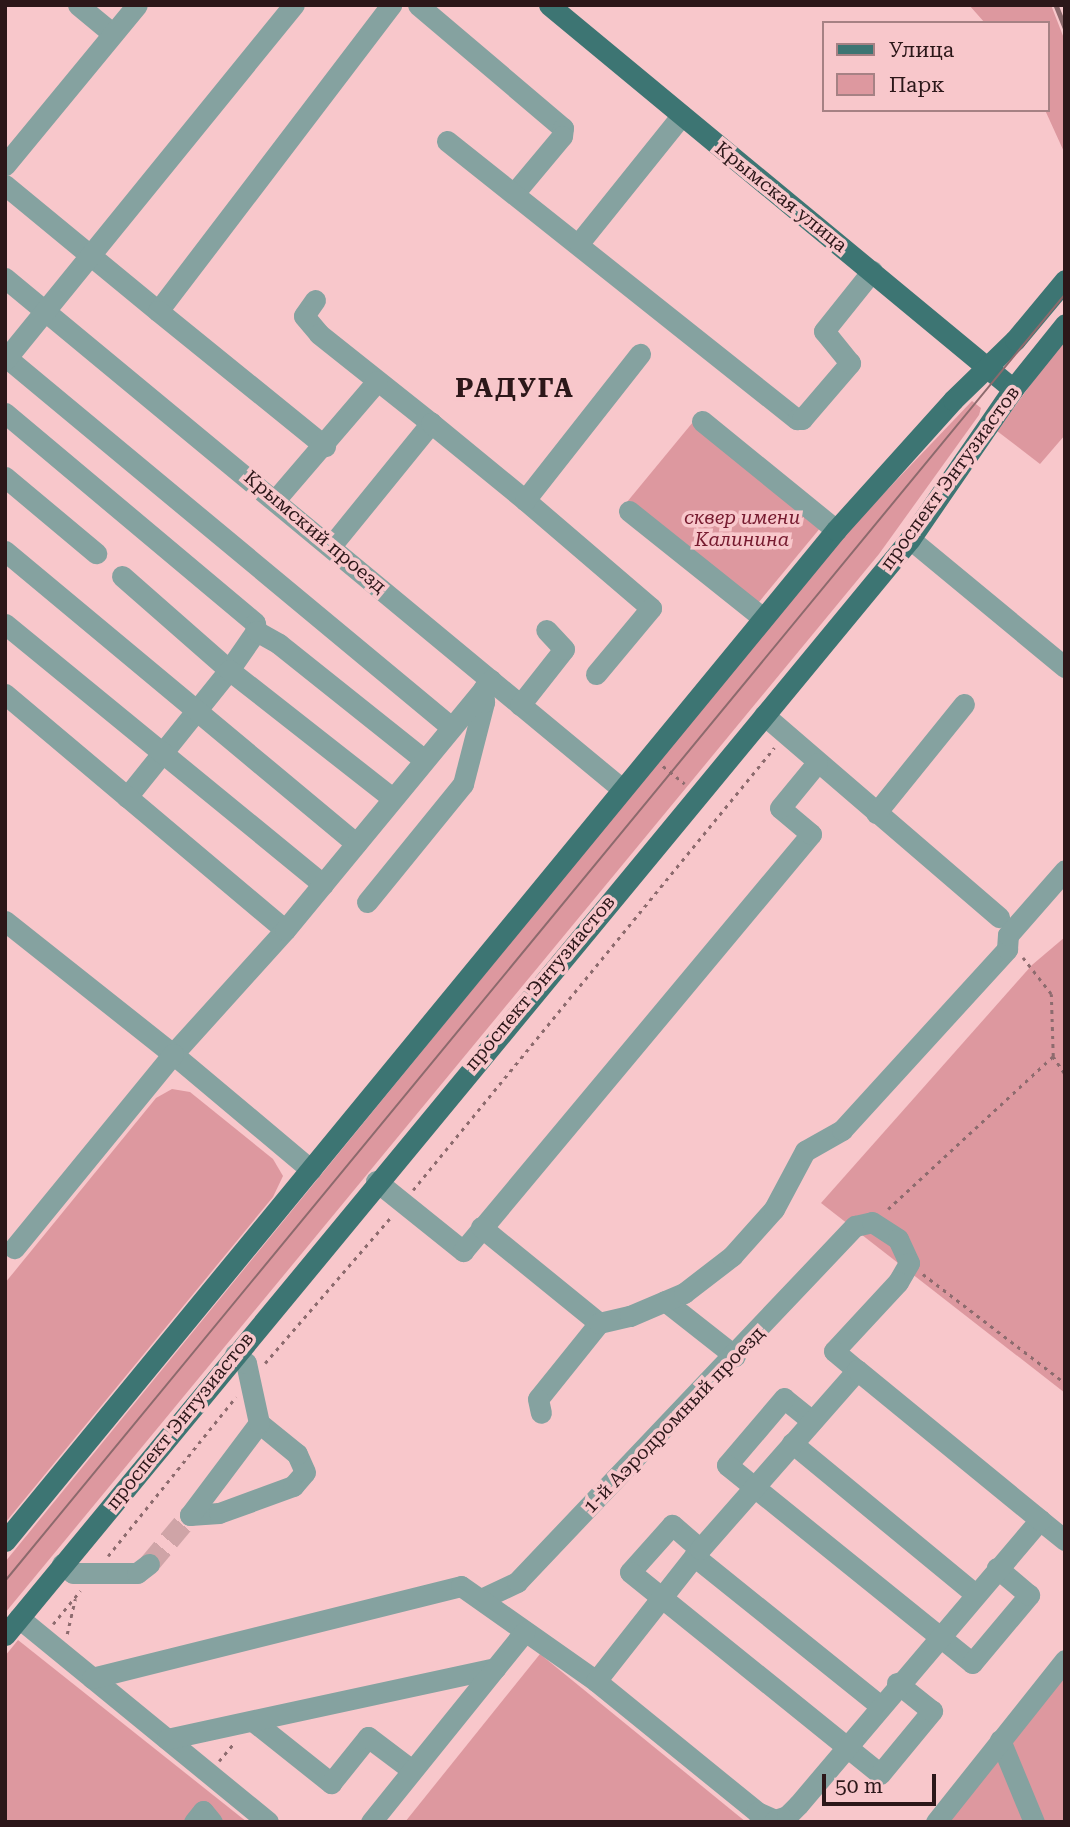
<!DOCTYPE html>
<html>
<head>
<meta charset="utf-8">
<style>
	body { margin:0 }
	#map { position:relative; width:1070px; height:1827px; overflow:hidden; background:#f8c7cb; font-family:"Roboto Serif",serif }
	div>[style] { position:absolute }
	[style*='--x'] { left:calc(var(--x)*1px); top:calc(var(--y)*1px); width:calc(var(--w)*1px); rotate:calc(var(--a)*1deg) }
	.green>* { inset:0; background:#dd989f }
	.minor-tunnel>* { height:21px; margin-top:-10.5px; transform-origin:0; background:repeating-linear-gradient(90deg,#cfa4a7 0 21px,transparent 0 31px) }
	.path>* { height:2.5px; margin-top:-1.25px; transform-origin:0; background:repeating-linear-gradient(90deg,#8d6b6e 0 3.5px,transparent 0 8.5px) }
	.minor>* { height:21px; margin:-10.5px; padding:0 10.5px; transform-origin:10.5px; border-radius:10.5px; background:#85a2a0 }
	.major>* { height:21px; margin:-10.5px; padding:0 10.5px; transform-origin:10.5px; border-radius:10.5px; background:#3d7573 }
	.tram>* { height:2px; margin:-1px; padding:0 1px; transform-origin:1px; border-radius:1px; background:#8d6a6d }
	.rail>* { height:4.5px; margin:-2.25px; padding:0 2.25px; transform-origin:2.25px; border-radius:2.25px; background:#8d6a6d }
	span { translate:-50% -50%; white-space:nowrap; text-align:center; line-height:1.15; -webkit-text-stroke:7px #f8c7cb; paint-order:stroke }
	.street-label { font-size:19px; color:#2c1719 }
	.park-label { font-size:19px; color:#761a2f; font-style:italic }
	.district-label { font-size:26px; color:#2c1719; font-weight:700; letter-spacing:2px }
	.frame { position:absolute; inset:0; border:7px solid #2c1719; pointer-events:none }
	.legend { position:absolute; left:822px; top:21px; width:228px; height:91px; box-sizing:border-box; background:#f8c7cb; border:2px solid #a68184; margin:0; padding:9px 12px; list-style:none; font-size:21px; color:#2c1719 }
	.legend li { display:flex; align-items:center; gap:14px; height:35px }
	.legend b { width:35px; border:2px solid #a68184 }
	.scale { position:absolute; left:822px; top:1774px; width:114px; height:32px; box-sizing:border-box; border:4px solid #2c1719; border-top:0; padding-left:9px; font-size:21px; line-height:24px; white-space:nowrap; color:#2c1719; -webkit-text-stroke:5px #f8c7cb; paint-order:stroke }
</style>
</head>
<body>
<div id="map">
	<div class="green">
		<i style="clip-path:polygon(969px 5px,1051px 5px,1065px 41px,1065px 154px,1045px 110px,1047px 23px,985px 23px)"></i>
		<i style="clip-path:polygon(1065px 337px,1065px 435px,1040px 464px,997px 431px)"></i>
		<i style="clip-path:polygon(972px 401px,981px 408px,979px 415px,879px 554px,5px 1613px,5px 1562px,796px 593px,847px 532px)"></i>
		<i style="clip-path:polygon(693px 422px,821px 527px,754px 608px,627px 502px)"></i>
		<i style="clip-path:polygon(1065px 937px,1065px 1393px,821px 1203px,1032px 965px)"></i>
		<i style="clip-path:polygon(172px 1089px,190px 1092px,273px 1159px,283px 1176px,273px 1197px,5px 1523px,5px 1283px,156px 1098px)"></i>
		<i style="clip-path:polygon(18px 1640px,247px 1822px,5px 1822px,5px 1656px)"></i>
		<i style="clip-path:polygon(540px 1654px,746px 1822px,405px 1822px)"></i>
		<i style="clip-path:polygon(1065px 1667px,1065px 1822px,944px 1822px)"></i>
	</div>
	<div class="minor-tunnel">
		<i style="--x:149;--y:1564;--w:64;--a:-50.1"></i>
	</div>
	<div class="path">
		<i style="--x:663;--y:766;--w:28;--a:39"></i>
		<i style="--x:1053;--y:1056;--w:22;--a:56"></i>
		<i style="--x:413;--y:1190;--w:571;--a:-50.76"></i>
		<i style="--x:888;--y:1209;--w:225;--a:-42.8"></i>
		<i style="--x:1053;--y:1056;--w:62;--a:-91.8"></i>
		<i style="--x:1051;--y:994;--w:46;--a:-127.9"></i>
		<i style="--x:923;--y:1274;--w:179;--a:37.5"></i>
		<i style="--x:265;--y:1363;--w:193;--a:-49.2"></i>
		<i style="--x:108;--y:1556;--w:204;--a:-51.2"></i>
		<i style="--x:53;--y:1624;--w:43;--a:-50.7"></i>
		<i style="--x:67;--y:1634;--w:36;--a:-77"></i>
		<i style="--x:219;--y:1761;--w:25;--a:-50"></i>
	</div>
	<div class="minor">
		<i style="--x:78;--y:5;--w:45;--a:39.6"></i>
		<i style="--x:418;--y:5;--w:190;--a:40.3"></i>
		<i style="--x:563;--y:128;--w:8;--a:97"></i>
		<i style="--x:562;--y:136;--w:72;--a:129.9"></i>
		<i style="--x:447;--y:141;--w:447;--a:38.5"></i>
		<i style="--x:797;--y:419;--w:5;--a:0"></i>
		<i style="--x:802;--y:419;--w:74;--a:-49.4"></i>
		<i style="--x:850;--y:363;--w:41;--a:-129.1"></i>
		<i style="--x:824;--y:331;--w:77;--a:-51.3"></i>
		<i style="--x:5;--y:165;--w:207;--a:-50.5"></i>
		<i style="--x:5;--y:185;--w:198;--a:39.5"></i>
		<i style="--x:158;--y:311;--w:385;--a:-52.7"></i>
		<i style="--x:579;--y:243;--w:164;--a:-51.2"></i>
		<i style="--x:5;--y:278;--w:801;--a:39.63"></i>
		<i style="--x:315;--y:300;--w:19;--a:125"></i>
		<i style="--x:304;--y:316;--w:23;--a:50"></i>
		<i style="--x:319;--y:334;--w:143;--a:38.5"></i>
		<i style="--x:158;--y:311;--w:215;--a:39"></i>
		<i style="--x:7;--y:358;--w:576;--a:39.72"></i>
		<i style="--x:5;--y:360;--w:458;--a:-50.9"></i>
		<i style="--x:5;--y:413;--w:326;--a:40"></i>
		<i style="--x:255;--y:623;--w:8;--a:83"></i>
		<i style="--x:256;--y:631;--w:47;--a:124.7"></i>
		<i style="--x:229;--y:670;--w:163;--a:128.8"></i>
		<i style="--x:702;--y:421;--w:173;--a:39.1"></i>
		<i style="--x:5;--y:477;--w:119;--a:39.9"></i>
		<i style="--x:276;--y:499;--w:155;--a:-49.4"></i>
		<i style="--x:525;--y:500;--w:166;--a:40.6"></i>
		<i style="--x:651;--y:608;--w:86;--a:129.8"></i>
		<i style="--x:629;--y:511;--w:171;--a:38.6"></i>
		<i style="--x:910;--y:539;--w:201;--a:39.6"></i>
		<i style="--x:331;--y:546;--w:159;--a:-50.9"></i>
		<i style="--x:431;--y:423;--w:122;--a:39.3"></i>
		<i style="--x:525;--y:500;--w:186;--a:-51.8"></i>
		<i style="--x:5;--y:551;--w:457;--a:39.8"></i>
		<i style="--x:122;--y:576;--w:142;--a:41.3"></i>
		<i style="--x:229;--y:670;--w:207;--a:38.1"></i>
		<i style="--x:5;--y:624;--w:411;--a:39.3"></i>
		<i style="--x:256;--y:631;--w:26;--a:29"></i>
		<i style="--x:279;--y:644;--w:184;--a:38.6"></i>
		<i style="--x:5;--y:694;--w:366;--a:40.1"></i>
		<i style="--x:285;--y:930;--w:167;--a:132.1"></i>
		<i style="--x:173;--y:1054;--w:180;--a:40"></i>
		<i style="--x:520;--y:705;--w:71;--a:-51.8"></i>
		<i style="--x:564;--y:649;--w:26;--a:-133"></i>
		<i style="--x:764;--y:715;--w:310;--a:40.7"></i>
		<i style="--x:876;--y:813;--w:140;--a:-51.1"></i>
		<i style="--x:367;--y:902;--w:152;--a:-50.9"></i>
		<i style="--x:463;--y:784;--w:85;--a:-75.6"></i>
		<i style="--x:484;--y:702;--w:13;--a:-94"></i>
		<i style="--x:5;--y:921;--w:214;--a:38.4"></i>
		<i style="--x:173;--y:1054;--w:251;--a:129.3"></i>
		<i style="--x:285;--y:930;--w:324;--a:-50.5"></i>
		<i style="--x:376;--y:1181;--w:112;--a:38.8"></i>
		<i style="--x:463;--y:1251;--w:543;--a:-50.15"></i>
		<i style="--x:811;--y:834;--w:40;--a:-140"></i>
		<i style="--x:780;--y:808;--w:58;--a:-50.6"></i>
		<i style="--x:481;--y:1227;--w:152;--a:39.1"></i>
		<i style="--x:599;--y:1323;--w:97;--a:128.8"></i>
		<i style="--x:538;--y:1399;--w:14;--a:78"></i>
		<i style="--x:665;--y:1301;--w:89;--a:38.2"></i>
		<i style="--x:599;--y:1323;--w:32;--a:-13"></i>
		<i style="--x:630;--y:1316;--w:59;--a:-23.1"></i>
		<i style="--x:684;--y:1293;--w:61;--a:-37.6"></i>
		<i style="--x:732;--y:1256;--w:63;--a:-48.2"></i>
		<i style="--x:774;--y:1209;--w:66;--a:-61.9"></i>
		<i style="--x:805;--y:1151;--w:43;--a:-29.6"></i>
		<i style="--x:842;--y:1130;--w:245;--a:-47.6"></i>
		<i style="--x:1007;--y:949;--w:14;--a:-86"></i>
		<i style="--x:1008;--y:935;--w:86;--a:-48.8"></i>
		<i style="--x:812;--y:1421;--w:36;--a:-141"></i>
		<i style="--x:784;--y:1398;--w:88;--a:130.4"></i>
		<i style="--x:727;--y:1465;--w:315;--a:38.9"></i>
		<i style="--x:972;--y:1663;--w:89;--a:-50"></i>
		<i style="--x:1029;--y:1595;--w:42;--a:-139.8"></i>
		<i style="--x:792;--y:1443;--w:237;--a:39.5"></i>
		<i style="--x:190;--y:1515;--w:29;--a:-4"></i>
		<i style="--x:219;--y:1513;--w:79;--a:-20"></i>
		<i style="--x:293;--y:1486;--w:18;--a:-49"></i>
		<i style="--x:305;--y:1472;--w:20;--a:-114"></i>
		<i style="--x:297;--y:1454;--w:49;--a:-140.8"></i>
		<i style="--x:190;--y:1515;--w:115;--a:-53.1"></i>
		<i style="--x:259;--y:1423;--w:61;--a:-102.2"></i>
		<i style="--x:246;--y:1363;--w:14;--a:-141"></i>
		<i style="--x:700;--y:1549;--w:37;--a:-139"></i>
		<i style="--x:672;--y:1525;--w:63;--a:131.8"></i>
		<i style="--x:630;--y:1572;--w:321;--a:38.9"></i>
		<i style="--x:880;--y:1774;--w:82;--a:-50.5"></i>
		<i style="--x:932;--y:1711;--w:45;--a:-141.3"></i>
		<i style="--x:694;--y:1556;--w:238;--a:38.8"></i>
		<i style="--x:62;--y:1564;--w:14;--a:39"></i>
		<i style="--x:73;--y:1573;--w:64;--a:0"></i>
		<i style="--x:137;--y:1573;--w:15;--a:-37"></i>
		<i style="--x:481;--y:1599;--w:40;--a:-25"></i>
		<i style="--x:517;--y:1582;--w:491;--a:-46.5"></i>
		<i style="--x:855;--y:1226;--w:17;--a:-13"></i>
		<i style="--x:872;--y:1222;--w:31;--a:33"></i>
		<i style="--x:898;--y:1239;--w:26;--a:65"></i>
		<i style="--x:909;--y:1263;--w:22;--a:120"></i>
		<i style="--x:898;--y:1282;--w:94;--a:132.8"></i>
		<i style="--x:834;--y:1351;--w:30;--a:40"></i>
		<i style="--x:19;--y:1618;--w:322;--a:39.3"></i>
		<i style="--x:92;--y:1678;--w:380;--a:-14"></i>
		<i style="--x:461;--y:1586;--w:165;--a:35.1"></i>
		<i style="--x:596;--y:1681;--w:208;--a:39.1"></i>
		<i style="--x:757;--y:1812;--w:20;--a:24"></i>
		<i style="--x:775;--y:1820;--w:13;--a:-18"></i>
		<i style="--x:787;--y:1816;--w:16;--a:-45"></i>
		<i style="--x:798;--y:1805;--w:374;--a:-49.7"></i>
		<i style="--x:1040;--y:1520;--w:32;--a:39"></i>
		<i style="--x:596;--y:1681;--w:168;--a:-51.8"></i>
		<i style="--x:700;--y:1549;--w:238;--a:-48.7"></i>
		<i style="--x:857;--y:1370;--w:237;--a:39.3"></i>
		<i style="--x:253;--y:1721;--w:100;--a:38.5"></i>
		<i style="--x:331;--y:1783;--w:59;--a:-51.2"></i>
		<i style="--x:368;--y:1737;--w:55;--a:36.9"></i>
		<i style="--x:167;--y:1739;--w:336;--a:-12.2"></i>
		<i style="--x:1000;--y:1740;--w:89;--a:67.5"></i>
		<i style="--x:194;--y:1822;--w:14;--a:-51"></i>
		<i style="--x:203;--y:1811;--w:14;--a:51"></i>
		<i style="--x:371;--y:1822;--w:245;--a:-51.1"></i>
		<i style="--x:936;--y:1822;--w:207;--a:-51.5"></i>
	</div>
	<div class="major">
		<i style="--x:549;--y:5;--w:602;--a:39.61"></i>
		<i style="--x:5;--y:1541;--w:1309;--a:-50.58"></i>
		<i style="--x:836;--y:530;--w:175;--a:-48"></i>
		<i style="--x:953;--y:400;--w:86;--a:-44.1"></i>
		<i style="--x:1015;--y:340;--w:78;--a:-50.2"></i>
		<i style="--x:5;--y:1635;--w:1421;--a:-50.45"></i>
		<i style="--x:910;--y:539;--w:182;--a:-55.5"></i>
		<i style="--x:1013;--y:389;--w:83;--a:-51.3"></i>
	</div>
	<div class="tram">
		<i style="--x:5;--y:1581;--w:1667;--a:-50.52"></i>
	</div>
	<div class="rail">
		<i style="--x:1056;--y:5;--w:24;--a:68"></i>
	</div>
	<div class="street-label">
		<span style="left:781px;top:197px;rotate:39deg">Крымская улица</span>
		<span style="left:950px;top:478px;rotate:-54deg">проспект Энтузиастов</span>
		<span style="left:315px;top:532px;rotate:40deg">Крымский проезд</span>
		<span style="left:540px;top:983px;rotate:-50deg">проспект Энтузиастов</span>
		<span style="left:674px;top:1420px;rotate:-46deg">1-й Аэродромный проезд</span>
		<span style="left:180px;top:1421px;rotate:-51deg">проспект Энтузиастов</span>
	</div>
	<div class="park-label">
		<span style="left:742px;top:529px">сквер имени<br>Калинина</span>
	</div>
	<div class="district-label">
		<span style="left:515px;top:389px">РАДУГА</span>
	</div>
	<div class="frame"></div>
	<ul class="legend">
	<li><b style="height:9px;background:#3d7573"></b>Улица</li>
	<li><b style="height:19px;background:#dd989f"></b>Парк</li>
	</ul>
	<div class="scale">50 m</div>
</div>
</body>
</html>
